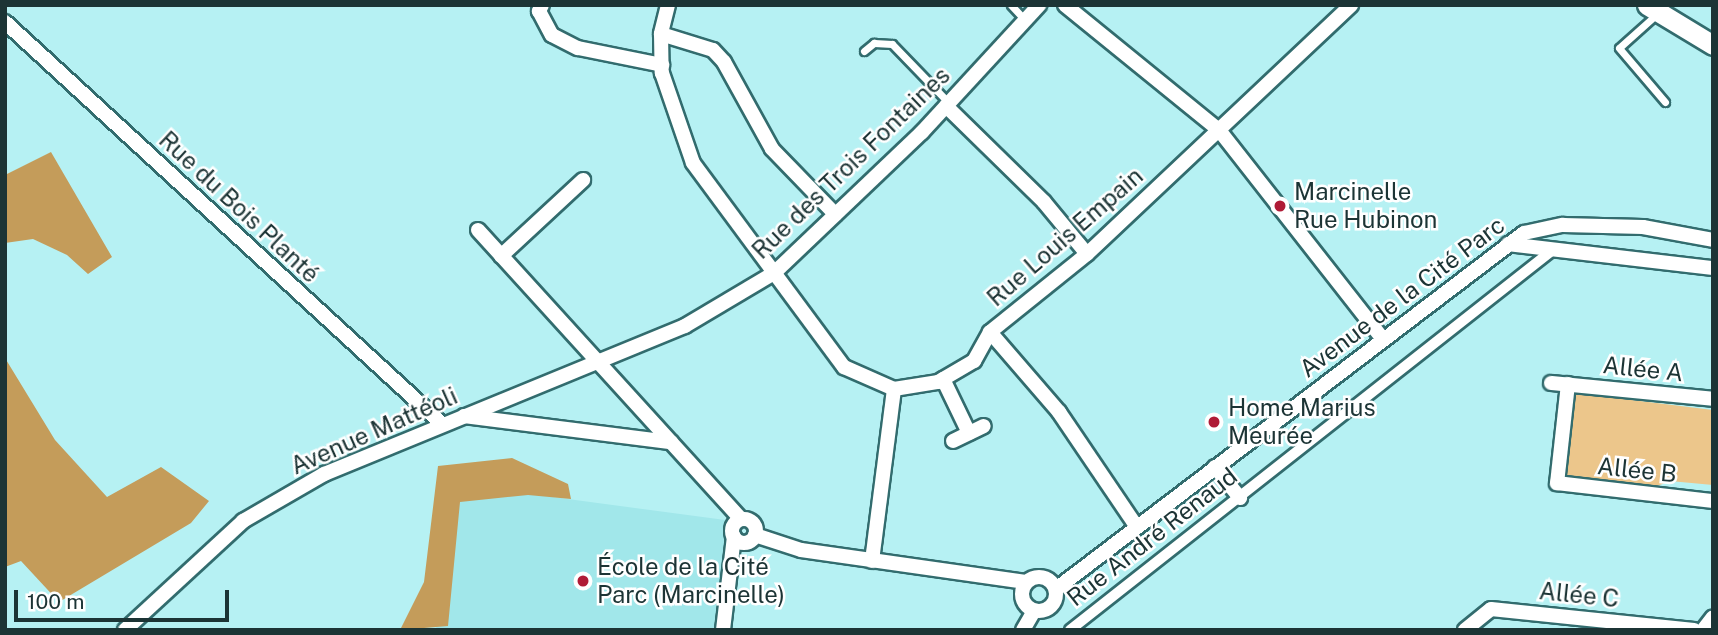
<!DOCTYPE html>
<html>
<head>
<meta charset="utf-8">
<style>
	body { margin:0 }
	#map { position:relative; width:1718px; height:635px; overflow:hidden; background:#b6f1f3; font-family:"Public Sans",sans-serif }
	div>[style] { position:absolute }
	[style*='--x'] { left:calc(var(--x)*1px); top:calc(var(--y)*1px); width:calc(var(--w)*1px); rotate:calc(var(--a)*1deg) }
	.built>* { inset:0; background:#a1e7ea }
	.green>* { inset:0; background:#ecc68b }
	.forest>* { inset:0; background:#c49c5a }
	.roads { filter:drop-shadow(2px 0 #326c6e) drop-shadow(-2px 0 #326c6e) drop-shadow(0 2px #326c6e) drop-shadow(0 -2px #326c6e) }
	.service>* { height:7px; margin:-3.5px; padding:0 3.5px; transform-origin:3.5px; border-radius:3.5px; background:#fff }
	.pedestrian>* { height:10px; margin:-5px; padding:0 5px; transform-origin:5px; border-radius:5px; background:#fff }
	.minor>* { height:14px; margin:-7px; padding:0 7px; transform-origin:7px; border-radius:7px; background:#fff }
	.minor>.ring { margin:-7px; padding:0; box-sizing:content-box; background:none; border:14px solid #fff; border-radius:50% }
	.secondary>* { height:19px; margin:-9.5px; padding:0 9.5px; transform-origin:9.5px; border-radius:9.5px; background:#fff }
	.dots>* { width:19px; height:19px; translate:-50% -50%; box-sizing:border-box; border:4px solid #fff; border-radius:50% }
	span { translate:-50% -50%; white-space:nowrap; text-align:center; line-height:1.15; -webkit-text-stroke:5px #fff; paint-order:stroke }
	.street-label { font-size:24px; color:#1c3435 }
	.poi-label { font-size:24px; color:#1c3435 }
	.left { translate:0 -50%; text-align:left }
	.frame { position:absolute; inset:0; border:7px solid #1c3435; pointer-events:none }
	.scale { position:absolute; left:14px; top:590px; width:215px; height:32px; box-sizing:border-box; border:4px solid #1c3435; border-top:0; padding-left:9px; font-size:21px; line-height:24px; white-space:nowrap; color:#1c3435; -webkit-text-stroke:5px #fff; paint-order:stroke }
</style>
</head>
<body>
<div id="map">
	<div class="built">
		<i style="clip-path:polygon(455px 484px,725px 520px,729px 533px,717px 630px,436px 630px)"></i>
	</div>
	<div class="green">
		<i style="clip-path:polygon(1567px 392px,1713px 410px,1713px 485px,1670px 481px,1652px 488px,1566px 479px,1558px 467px)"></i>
	</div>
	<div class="forest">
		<i style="clip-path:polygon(51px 152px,112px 257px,88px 274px,67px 255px,33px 239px,5px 243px,5px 175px)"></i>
		<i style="clip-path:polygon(5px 358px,55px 440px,107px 497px,161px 467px,209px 501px,191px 523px,59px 602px,21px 561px,5px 567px)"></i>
		<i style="clip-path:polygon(512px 458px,568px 484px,571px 499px,528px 495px,460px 502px,448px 626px,400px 630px,424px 582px,438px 466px)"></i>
	</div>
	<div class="roads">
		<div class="service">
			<i style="--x:1011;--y:5;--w:21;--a:47"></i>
			<i style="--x:1658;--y:13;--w:52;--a:138.1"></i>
			<i style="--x:1619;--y:48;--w:71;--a:49.6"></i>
			<i style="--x:864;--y:51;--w:13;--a:-39"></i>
			<i style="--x:874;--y:43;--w:18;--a:3"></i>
			<i style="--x:892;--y:44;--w:82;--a:46"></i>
		</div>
		<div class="pedestrian">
			<i style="--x:1070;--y:630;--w:616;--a:-38.21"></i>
		</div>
		<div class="minor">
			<i style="--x:542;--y:5;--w:7;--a:117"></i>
			<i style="--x:539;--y:11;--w:27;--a:62"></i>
			<i style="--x:552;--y:35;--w:29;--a:27"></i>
			<i style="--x:578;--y:48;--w:86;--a:11.4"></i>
			<i style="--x:668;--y:5;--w:30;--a:104"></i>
			<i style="--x:661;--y:34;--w:39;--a:89"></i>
			<i style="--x:662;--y:73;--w:95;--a:71"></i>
			<i style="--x:693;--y:163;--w:254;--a:53.5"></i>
			<i style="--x:844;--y:367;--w:55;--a:23.7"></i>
			<i style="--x:894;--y:389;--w:45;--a:-9"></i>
			<i style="--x:938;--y:382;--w:42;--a:-30.3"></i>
			<i style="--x:974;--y:361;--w:33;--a:-61"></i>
			<i style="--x:990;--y:332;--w:124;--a:-38.8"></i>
			<i style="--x:1087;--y:254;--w:363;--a:-43.3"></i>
			<i style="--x:1065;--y:5;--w:198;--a:39.1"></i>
			<i style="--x:1219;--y:130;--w:266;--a:51.9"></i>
			<i style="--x:5;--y:22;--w:594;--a:42.61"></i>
			<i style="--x:661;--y:34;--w:54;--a:17.1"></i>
			<i style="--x:713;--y:50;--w:16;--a:47"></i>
			<i style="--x:724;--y:62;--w:99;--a:61.1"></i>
			<i style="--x:772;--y:149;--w:91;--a:45.9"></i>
			<i style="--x:946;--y:106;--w:137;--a:44.4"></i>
			<i style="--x:1044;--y:202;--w:67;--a:50.4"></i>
			<i style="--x:478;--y:230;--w:391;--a:47.7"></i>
			<i style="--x:1508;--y:244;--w:206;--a:6.7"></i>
			<i style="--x:501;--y:256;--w:112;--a:-42.8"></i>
			<i style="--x:990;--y:332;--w:106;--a:49.2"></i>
			<i style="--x:1059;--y:412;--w:139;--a:55.9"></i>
			<i style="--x:943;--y:379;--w:60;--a:64.3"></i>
			<i style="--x:1551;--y:383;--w:163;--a:5.6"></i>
			<i style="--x:1568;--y:384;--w:100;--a:96.3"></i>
			<i style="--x:1557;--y:483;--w:157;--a:6.6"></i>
			<i style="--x:464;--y:416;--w:209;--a:7.2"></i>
			<i style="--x:953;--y:441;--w:34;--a:-26"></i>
			<i style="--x:1215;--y:467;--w:40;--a:51"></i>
			<i class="ring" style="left:732px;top:519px;width:10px;height:10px"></i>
			<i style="--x:755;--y:535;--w:48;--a:18.1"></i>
			<i style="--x:801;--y:550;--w:227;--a:8.1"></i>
			<i style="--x:872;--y:561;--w:173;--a:-82.7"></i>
			<i class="ring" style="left:1022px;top:577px;width:20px;height:20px"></i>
			<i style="--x:1056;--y:589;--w:588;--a:-37.26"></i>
			<i style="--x:1524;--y:233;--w:40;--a:-12"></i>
			<i style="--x:1563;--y:225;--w:80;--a:1.4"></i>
			<i style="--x:1643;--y:227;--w:71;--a:10.5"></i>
			<i style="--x:125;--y:630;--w:161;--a:-42.7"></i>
			<i style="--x:243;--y:521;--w:94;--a:-30.1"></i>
			<i style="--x:324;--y:474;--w:390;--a:-22.3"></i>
			<i style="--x:685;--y:326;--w:104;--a:-30.8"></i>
			<i style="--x:774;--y:273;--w:204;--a:-43.6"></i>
			<i style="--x:922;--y:132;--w:173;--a:-47.3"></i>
			<i style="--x:723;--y:630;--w:94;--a:-83.3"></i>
			<i style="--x:1023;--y:630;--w:22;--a:-60"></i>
			<i style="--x:1465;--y:630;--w:33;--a:-39"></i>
			<i style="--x:1491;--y:609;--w:204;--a:5.9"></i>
			<i style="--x:1703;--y:630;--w:16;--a:-52"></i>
		</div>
		<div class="secondary">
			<i style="--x:1647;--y:5;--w:77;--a:31.2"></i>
		</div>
	</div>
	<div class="dots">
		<i style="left:1280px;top:206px;background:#af1b36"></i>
		<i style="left:1214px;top:422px;background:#af1b36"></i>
		<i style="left:583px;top:581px;background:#af1b36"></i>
	</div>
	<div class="street-label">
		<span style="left:851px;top:163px;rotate:-44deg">Rue des Trois Fontaines</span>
		<span style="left:239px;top:207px;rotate:43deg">Rue du Bois Planté</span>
		<span style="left:1065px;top:237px;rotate:-41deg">Rue Louis Empain</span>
		<span style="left:1402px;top:297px;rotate:-37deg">Avenue de la Cité Parc</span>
		<span style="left:1643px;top:369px;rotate:6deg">Allée A</span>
		<span style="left:374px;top:431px;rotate:-24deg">Avenue Mattéoli</span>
		<span style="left:1637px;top:470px;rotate:6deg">Allée B</span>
		<span style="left:1152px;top:537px;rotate:-38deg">Rue André Renaud</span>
		<span style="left:1579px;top:595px;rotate:6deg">Allée C</span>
	</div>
	<div class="poi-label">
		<span class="left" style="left:1294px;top:206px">Marcinelle<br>Rue Hubinon</span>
		<span class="left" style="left:1228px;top:422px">Home Marius<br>Meurée</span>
		<span class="left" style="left:597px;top:581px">École de la Cité<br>Parc (Marcinelle)</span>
	</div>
	<div class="frame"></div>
	<div class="scale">100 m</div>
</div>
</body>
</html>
